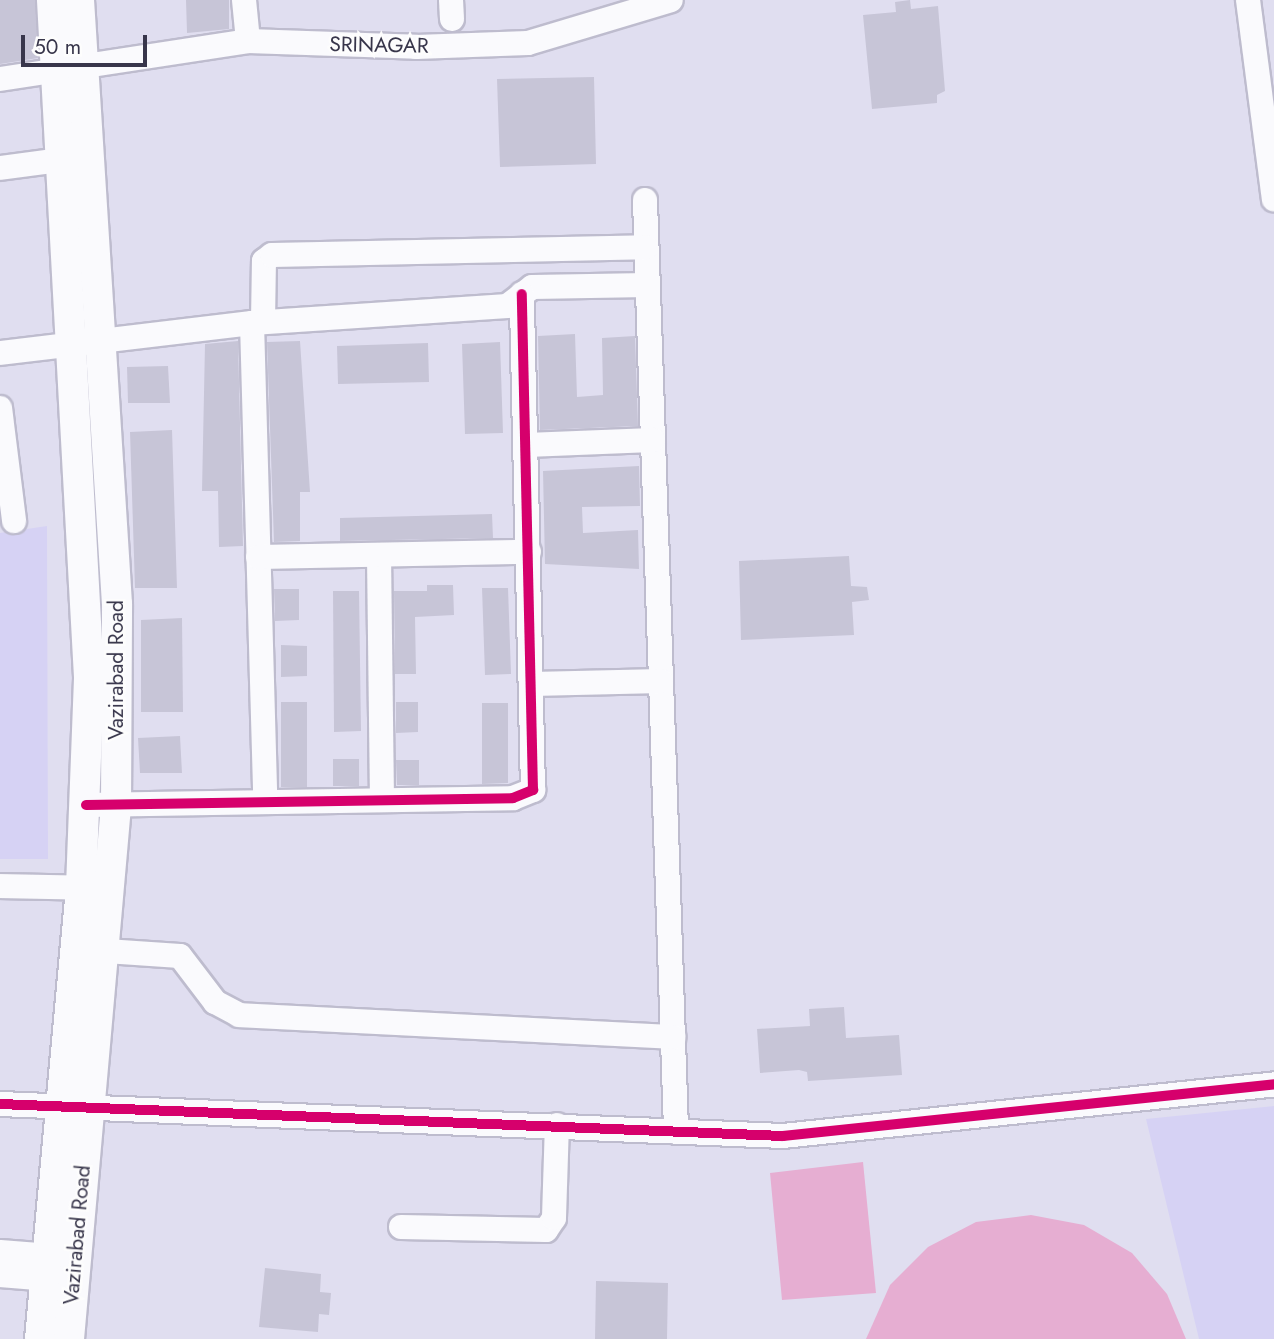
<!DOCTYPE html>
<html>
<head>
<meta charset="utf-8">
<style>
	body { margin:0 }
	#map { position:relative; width:1274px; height:1339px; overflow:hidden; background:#e0def0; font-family:Jost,sans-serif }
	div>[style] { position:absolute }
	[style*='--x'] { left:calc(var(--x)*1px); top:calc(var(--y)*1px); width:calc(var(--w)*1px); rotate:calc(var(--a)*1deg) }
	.built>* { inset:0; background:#d6d2f4 }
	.green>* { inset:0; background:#e6aed2 }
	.building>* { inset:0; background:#c7c5d7 }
	.roads { filter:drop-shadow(2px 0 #bebcce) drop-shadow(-2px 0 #bebcce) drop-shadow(0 2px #bebcce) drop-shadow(0 -2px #bebcce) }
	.minor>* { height:24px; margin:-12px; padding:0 12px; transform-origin:12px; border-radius:12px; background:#fafafd }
	.major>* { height:30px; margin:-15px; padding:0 15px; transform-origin:15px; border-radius:15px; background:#fafafd }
	.cycleway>* { height:10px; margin:-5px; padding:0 5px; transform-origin:5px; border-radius:5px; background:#d6006c }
	span { translate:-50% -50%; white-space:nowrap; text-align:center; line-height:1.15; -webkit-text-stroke:5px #fdfdfd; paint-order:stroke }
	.street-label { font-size:21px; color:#38364b }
	.scale { position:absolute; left:21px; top:35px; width:126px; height:32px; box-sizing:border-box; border:4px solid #38364b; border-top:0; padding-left:9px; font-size:21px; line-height:24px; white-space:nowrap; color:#38364b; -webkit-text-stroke:5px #fdfdfd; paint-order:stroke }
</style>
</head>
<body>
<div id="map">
	<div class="built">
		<i style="clip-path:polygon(47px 526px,48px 859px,0 859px,0 533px)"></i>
		<i style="clip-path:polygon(1274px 1106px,1274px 1339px,1199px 1339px,1146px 1119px)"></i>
	</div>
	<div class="green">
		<i style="clip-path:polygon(863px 1162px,876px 1293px,782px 1300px,770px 1173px)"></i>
		<i style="clip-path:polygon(1031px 1215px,1084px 1225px,1132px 1253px,1167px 1294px,1186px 1339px,866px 1339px,890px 1285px,928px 1247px,976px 1222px)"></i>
	</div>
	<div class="building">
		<i style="clip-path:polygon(0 0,35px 0,38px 58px,0 64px)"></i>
		<i style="clip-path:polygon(186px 0,229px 0,229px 29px,187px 33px)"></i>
		<i style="clip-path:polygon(910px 0,911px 9px,938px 6px,945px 91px,937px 95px,937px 103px,872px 109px,863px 15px,896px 12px,895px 2px)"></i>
		<i style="clip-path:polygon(594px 77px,596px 164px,500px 167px,497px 79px)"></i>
		<i style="clip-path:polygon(575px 334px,577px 397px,603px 395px,602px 338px,635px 336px,638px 426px,540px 430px,538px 336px)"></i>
		<i style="clip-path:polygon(238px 341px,243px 546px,219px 547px,218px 491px,202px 491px,205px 344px)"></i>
		<i style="clip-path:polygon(300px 341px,310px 492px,300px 492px,300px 541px,274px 542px,267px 342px)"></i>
		<i style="clip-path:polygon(500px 342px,503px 433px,465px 434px,462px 344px)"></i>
		<i style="clip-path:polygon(428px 343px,429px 382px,338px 384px,337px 346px)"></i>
		<i style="clip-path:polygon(168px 366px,170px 403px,128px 403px,127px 367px)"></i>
		<i style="clip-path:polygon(172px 430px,177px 588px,135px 588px,130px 432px)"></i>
		<i style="clip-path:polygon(639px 466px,640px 506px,582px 507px,583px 533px,638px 530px,639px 569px,545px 564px,543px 471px)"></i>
		<i style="clip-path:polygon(492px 514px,493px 538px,340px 541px,340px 518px)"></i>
		<i style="clip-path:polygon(849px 556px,851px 586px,867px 587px,869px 600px,852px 602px,854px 635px,741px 640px,739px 561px)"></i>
		<i style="clip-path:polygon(427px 585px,453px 585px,454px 615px,415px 617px,416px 674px,395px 674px,394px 591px,427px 591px)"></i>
		<i style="clip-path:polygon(482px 588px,508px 588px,511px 674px,485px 675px)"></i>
		<i style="clip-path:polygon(274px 589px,299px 589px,299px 620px,275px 621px)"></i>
		<i style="clip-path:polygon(333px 591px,359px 591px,361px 731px,334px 732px)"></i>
		<i style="clip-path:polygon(182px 618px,183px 712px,141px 712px,141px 620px)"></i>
		<i style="clip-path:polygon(281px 645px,307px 646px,307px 676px,281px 677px)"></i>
		<i style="clip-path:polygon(281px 702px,307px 702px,307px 787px,281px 787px)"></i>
		<i style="clip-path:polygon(396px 702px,418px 702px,418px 732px,396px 733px)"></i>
		<i style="clip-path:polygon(482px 703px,508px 703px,508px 783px,482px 784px)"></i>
		<i style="clip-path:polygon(180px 736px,182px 773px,140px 773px,138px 738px)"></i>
		<i style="clip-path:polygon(333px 759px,359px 759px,359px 786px,333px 786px)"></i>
		<i style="clip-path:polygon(396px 760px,419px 760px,419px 785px,397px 785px)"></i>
		<i style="clip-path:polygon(844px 1007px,846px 1038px,899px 1035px,902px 1075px,808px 1081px,807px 1072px,799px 1070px,760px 1073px,757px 1029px,810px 1026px,809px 1009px)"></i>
		<i style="clip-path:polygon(265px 1268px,321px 1274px,320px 1292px,331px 1293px,329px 1315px,319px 1314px,318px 1332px,259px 1327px)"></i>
		<i style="clip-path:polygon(596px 1281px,668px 1283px,667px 1339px,595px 1339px)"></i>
	</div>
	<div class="roads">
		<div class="minor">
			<i style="--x:244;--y:0;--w:41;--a:84.4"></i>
			<i style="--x:451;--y:0;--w:19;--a:87"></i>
			<i style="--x:1248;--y:0;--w:201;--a:82.6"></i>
			<i style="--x:0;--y:79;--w:251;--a:-8.7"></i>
			<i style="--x:248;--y:41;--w:168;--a:2"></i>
			<i style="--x:416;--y:47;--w:112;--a:-2"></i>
			<i style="--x:528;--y:43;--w:149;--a:-16.7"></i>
			<i style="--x:0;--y:168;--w:61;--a:-7.6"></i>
			<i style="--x:645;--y:200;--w:932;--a:88.09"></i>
			<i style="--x:263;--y:322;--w:61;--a:-89.1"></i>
			<i style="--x:264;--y:261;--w:10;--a:-37"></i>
			<i style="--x:272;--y:255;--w:374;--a:-1.2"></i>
			<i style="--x:252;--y:323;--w:478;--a:88.4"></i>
			<i style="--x:0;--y:353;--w:254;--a:-6.8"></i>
			<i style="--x:252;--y:323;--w:256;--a:-3.8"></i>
			<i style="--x:507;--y:306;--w:31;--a:-37"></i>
			<i style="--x:532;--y:287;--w:116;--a:-1"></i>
			<i style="--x:0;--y:408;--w:114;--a:82.9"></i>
			<i style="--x:526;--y:445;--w:127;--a:-2.3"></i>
			<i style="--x:379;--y:555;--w:245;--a:89.3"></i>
			<i style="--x:258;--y:557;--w:271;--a:-1.1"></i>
			<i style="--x:533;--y:684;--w:128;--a:-1.3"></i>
			<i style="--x:86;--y:805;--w:427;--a:-0.9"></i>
			<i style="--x:513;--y:798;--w:22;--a:-22"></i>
			<i style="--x:533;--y:790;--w:496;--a:-91.3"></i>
			<i style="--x:0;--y:886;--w:100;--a:1.1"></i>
			<i style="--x:106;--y:951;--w:74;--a:3.9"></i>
			<i style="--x:180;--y:956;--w:58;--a:52.7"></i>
			<i style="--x:215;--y:1002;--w:27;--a:28"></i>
			<i style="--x:239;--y:1015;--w:435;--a:2.9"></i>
			<i style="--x:0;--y:1104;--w:784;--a:2.34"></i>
			<i style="--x:783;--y:1136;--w:494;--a:-6"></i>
			<i style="--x:401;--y:1227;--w:145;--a:1.2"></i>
			<i style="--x:546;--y:1230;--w:14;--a:-56"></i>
			<i style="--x:554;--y:1218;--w:93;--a:-88.2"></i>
			<i style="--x:0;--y:1275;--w:62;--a:4.6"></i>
		</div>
		<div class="major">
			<i style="--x:0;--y:1255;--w:64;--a:4.5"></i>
			<i style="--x:40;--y:1339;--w:454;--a:-84.8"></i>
			<i style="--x:81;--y:887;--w:210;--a:-87.8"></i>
			<i style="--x:89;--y:677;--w:678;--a:-93.13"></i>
			<i style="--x:69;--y:1339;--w:535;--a:-84.96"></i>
			<i style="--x:116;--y:806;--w:202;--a:-89.7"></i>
			<i style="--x:117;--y:604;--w:605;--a:-93.6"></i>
		</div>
	</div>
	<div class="cycleway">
		<i style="--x:86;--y:805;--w:427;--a:-0.9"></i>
		<i style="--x:513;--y:798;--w:22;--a:-22"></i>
		<i style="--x:533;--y:790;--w:496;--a:-91.3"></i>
		<i style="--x:0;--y:1104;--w:784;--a:2.34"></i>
		<i style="--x:783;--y:1136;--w:494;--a:-6"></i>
	</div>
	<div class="street-label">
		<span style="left:379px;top:45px;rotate:1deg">SRINAGAR</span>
		<span style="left:116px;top:670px;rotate:-90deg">Vazirabad Road</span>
		<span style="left:77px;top:1235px;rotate:-85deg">Vazirabad Road</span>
	</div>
	<div class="scale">50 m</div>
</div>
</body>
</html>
